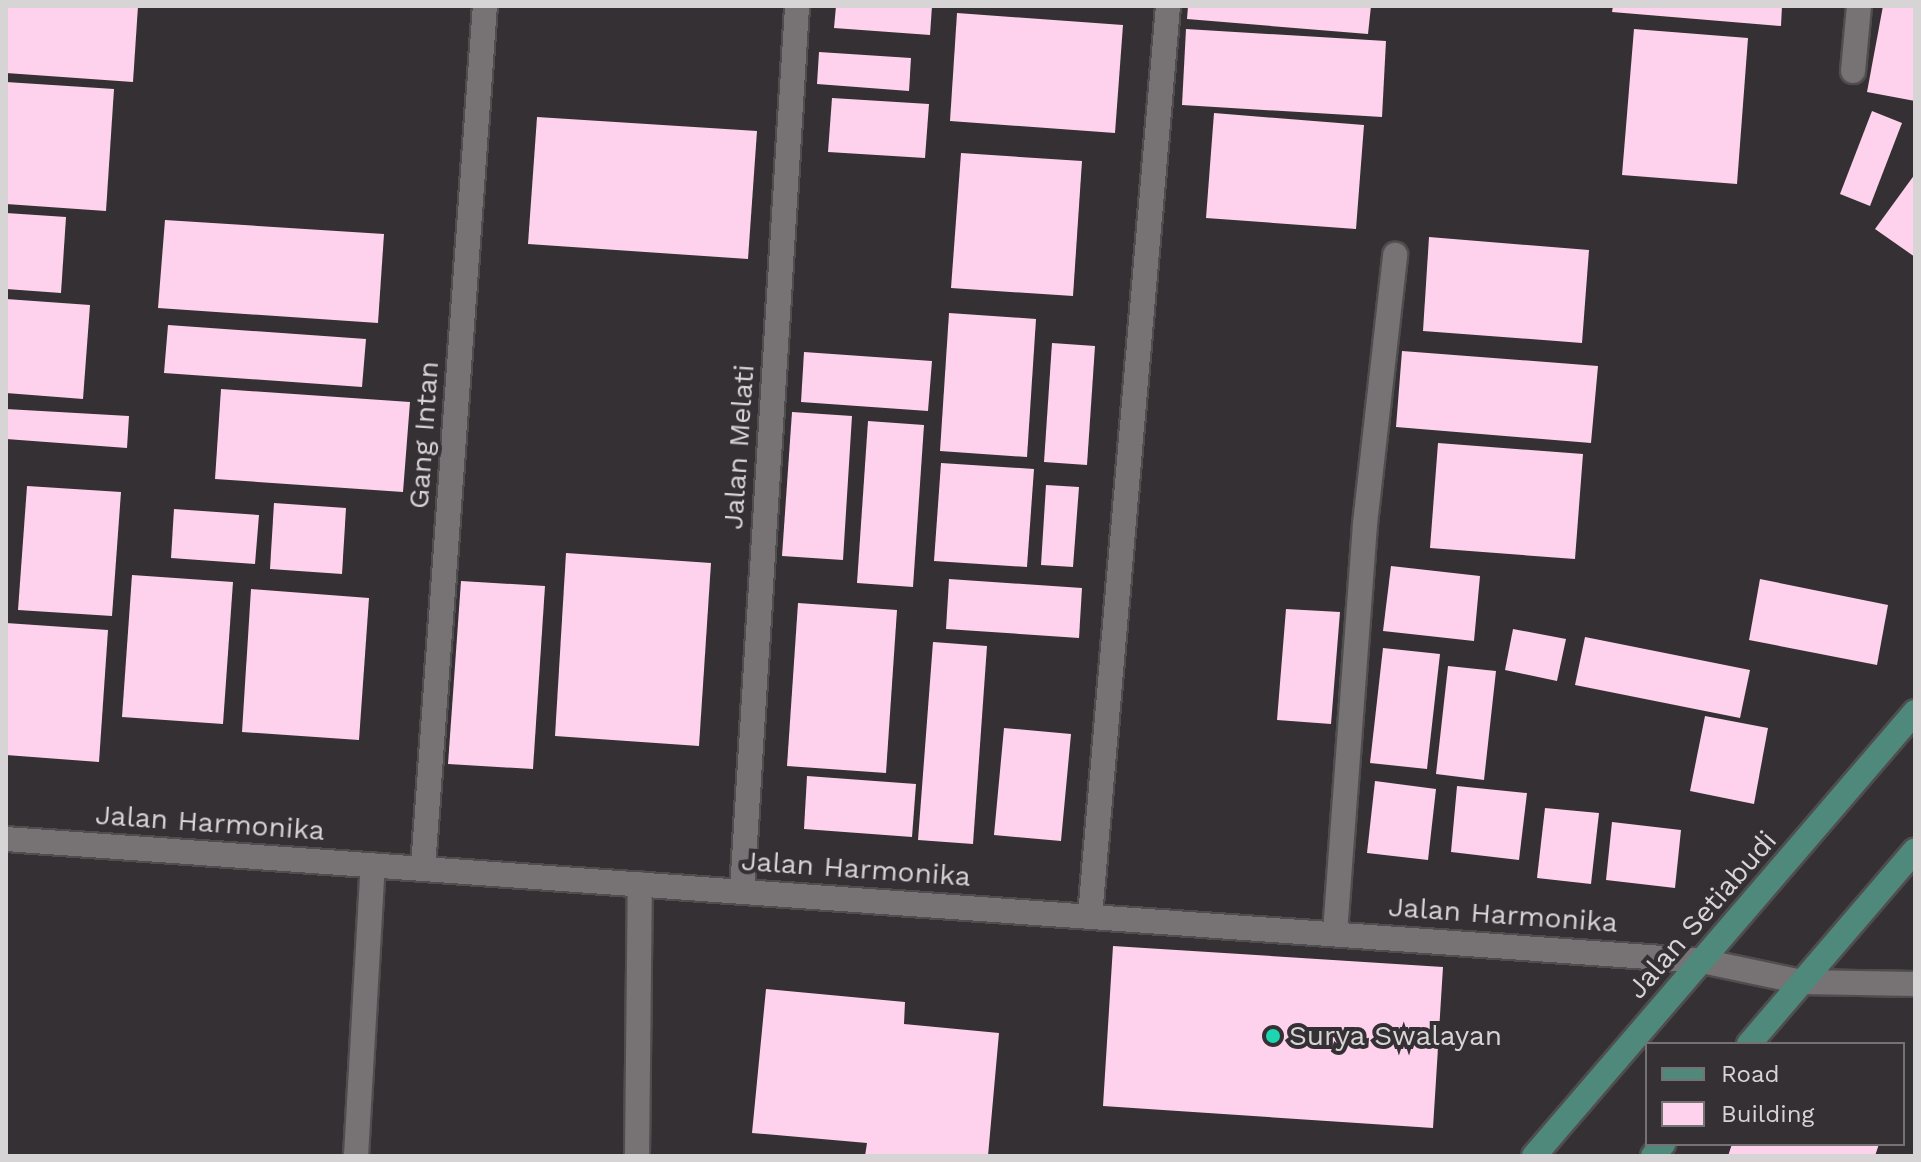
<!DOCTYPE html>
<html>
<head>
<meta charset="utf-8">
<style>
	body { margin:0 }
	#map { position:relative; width:1921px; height:1162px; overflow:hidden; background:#343033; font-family:"Work Sans",sans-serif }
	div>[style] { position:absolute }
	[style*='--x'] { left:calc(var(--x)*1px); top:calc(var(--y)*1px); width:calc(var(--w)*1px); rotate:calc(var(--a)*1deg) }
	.building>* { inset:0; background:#fed2ec }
	.roads { filter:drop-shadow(2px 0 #504d4f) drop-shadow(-2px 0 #504d4f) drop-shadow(0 2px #504d4f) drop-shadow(0 -2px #504d4f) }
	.lane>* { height:24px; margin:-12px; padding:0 12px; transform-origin:12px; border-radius:12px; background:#777375 }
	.street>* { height:24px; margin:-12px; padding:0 12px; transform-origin:12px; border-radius:12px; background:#777375 }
	.secondary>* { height:24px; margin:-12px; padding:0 12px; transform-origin:12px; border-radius:12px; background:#777375 }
	.primary>* { height:24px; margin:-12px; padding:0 12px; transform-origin:12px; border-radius:12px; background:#4f897c }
	.dots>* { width:22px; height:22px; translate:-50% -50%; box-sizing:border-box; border:4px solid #343033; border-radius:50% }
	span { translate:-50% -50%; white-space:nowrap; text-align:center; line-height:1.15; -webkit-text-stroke:8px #343033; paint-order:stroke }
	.street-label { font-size:28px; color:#d7d4d6 }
	.poi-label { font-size:28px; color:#d7d4d6 }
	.left { translate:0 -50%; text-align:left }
	.frame { position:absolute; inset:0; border:8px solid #d7d4d6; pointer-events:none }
	.legend { position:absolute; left:1645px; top:1042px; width:260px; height:104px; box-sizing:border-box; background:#343033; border:2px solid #757274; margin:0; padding:10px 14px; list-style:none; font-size:24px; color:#d7d4d6 }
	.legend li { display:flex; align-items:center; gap:16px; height:40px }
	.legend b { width:40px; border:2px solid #757274 }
</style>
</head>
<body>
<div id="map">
	<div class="building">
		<i style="clip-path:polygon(6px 6px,138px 6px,133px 82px,6px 73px)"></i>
		<i style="clip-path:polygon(836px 6px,932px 6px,930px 35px,834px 28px)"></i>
		<i style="clip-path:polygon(1188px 6px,1371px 6px,1368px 34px,1187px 19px)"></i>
		<i style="clip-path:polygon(1613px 6px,1782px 6px,1781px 26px,1612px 12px)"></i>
		<i style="clip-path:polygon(1883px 6px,1915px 6px,1915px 101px,1867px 92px)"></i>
		<i style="clip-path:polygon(957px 13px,1123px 25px,1115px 133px,950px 121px)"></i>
		<i style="clip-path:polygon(1186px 29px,1386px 41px,1382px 117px,1182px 105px)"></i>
		<i style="clip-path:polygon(1634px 29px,1748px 38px,1737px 184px,1622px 175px)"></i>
		<i style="clip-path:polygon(819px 52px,911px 58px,909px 91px,817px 84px)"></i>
		<i style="clip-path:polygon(6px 82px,114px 89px,106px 211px,6px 204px)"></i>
		<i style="clip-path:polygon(832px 98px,929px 104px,925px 158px,828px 152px)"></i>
		<i style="clip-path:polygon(1872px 111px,1902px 123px,1870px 206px,1840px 194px)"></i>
		<i style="clip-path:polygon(1214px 113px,1364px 125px,1356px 229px,1206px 218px)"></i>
		<i style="clip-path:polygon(537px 117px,757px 131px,748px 259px,528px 244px)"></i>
		<i style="clip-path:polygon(961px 153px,1082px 161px,1073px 296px,951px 288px)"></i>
		<i style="clip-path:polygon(1915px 174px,1915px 257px,1875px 229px)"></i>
		<i style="clip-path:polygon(6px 213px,66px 217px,61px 293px,6px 289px)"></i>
		<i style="clip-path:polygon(165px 220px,384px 234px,378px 323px,158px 308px)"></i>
		<i style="clip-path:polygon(1429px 237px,1589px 250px,1582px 343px,1423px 331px)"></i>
		<i style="clip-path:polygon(6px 299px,90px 305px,83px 399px,6px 393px)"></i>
		<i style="clip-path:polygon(949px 313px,1036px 319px,1027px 457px,940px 451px)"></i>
		<i style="clip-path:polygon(168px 325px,366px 339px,362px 387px,164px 373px)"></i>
		<i style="clip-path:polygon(1052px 343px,1095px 346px,1087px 465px,1044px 462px)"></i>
		<i style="clip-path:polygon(1402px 351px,1598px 366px,1591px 443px,1396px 427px)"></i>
		<i style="clip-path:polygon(804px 352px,932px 361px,928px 411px,801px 402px)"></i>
		<i style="clip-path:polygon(221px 389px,410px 402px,403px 492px,215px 479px)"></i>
		<i style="clip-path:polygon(6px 409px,129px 416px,127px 448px,6px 439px)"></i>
		<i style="clip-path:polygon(792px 412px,852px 416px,843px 560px,782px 556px)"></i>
		<i style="clip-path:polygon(868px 421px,924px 425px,913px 587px,857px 583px)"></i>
		<i style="clip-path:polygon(1438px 443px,1583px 454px,1575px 559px,1430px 548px)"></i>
		<i style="clip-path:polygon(941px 463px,1034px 469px,1027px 567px,934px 561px)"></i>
		<i style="clip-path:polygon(1046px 485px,1079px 487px,1073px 567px,1041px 565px)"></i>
		<i style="clip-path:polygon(27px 486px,121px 492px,112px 616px,18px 610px)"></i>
		<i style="clip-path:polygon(274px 503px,346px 508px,342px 574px,270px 569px)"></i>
		<i style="clip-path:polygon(174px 509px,259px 515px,255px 564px,171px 558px)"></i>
		<i style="clip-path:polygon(566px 553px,711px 563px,699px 746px,555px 736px)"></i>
		<i style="clip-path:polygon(1391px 566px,1480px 576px,1474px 641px,1383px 631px)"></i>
		<i style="clip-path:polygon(132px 575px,233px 582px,223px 724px,122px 717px)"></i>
		<i style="clip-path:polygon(949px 579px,1082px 588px,1079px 638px,946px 629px)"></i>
		<i style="clip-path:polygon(1760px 579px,1888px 605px,1877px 665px,1749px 640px)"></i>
		<i style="clip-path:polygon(461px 581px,545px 586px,533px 769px,448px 764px)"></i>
		<i style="clip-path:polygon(251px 589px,369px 598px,359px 740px,242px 732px)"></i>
		<i style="clip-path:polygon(798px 603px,897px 610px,886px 773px,787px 766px)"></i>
		<i style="clip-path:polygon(1286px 609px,1340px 612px,1331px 724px,1277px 720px)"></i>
		<i style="clip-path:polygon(6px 623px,108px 630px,99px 762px,6px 755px)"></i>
		<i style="clip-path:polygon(1513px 629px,1566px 639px,1557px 681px,1505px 670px)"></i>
		<i style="clip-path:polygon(1585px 637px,1750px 670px,1740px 718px,1575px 685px)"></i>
		<i style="clip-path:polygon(933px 642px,987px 646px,973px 844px,918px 840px)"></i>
		<i style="clip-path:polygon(1383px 648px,1440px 654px,1427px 769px,1370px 763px)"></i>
		<i style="clip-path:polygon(1448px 666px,1496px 671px,1484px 780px,1436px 774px)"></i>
		<i style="clip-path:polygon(1705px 716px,1768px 728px,1754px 804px,1690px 791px)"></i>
		<i style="clip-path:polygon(1004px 728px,1071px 734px,1061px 841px,994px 835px)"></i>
		<i style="clip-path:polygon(807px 776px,916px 784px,912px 837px,804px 829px)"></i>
		<i style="clip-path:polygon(1375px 781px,1436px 789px,1428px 860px,1367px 853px)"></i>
		<i style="clip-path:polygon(1457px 786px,1527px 793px,1519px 860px,1451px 852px)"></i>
		<i style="clip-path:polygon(1545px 808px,1599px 813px,1591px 884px,1537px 878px)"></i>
		<i style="clip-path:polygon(1612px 822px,1681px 830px,1675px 888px,1606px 880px)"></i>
		<i style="clip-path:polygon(1113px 946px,1443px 967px,1433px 1128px,1103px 1106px)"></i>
		<i style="clip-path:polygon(766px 989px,905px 1002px,904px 1024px,999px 1033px,988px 1156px,865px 1156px,867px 1143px,752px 1133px)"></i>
		<i style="clip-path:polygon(1732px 1144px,1879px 1144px,1875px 1156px,1728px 1156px)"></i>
	</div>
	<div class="roads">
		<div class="lane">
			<i style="--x:637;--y:1156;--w:272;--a:-89.4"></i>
		</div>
		<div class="street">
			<i style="--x:1853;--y:71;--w:65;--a:-84.7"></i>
			<i style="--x:423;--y:868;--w:864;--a:-85.89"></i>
			<i style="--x:742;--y:891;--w:887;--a:-86.44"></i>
			<i style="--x:1090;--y:916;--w:913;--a:-85.1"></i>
			<i style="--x:1335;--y:933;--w:410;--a:-85.8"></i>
			<i style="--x:1365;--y:524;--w:271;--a:-83.6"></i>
			<i style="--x:356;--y:1156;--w:291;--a:-86.7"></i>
		</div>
		<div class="secondary">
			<i style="--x:6;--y:839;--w:1700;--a:4.11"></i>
			<i style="--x:1702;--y:961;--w:102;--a:11.9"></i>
			<i style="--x:1802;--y:982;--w:113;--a:1"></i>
		</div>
		<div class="primary">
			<i style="--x:1749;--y:1044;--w:255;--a:-49.4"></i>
			<i style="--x:1534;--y:1156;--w:585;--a:-49.37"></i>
			<i style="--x:1653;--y:1156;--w:16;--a:-50"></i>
		</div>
	</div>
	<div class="dots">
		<i style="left:1273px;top:1036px;background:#1dd5b1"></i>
	</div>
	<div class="street-label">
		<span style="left:424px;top:435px;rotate:-86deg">Gang Intan</span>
		<span style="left:739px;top:447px;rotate:-86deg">Jalan Melati</span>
		<span style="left:210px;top:823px;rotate:4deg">Jalan Harmonika</span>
		<span style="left:856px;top:869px;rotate:4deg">Jalan Harmonika</span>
		<span style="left:1503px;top:915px;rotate:4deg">Jalan Harmonika</span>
		<span style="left:1702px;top:915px;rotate:-49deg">Jalan Setiabudi</span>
	</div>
	<div class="poi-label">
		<span class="left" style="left:1289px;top:1036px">Surya Swalayan</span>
	</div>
	<div class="frame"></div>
	<ul class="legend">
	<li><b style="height:10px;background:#4f897c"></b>Road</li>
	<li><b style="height:22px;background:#fed2ec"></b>Building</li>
	</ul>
</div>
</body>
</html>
